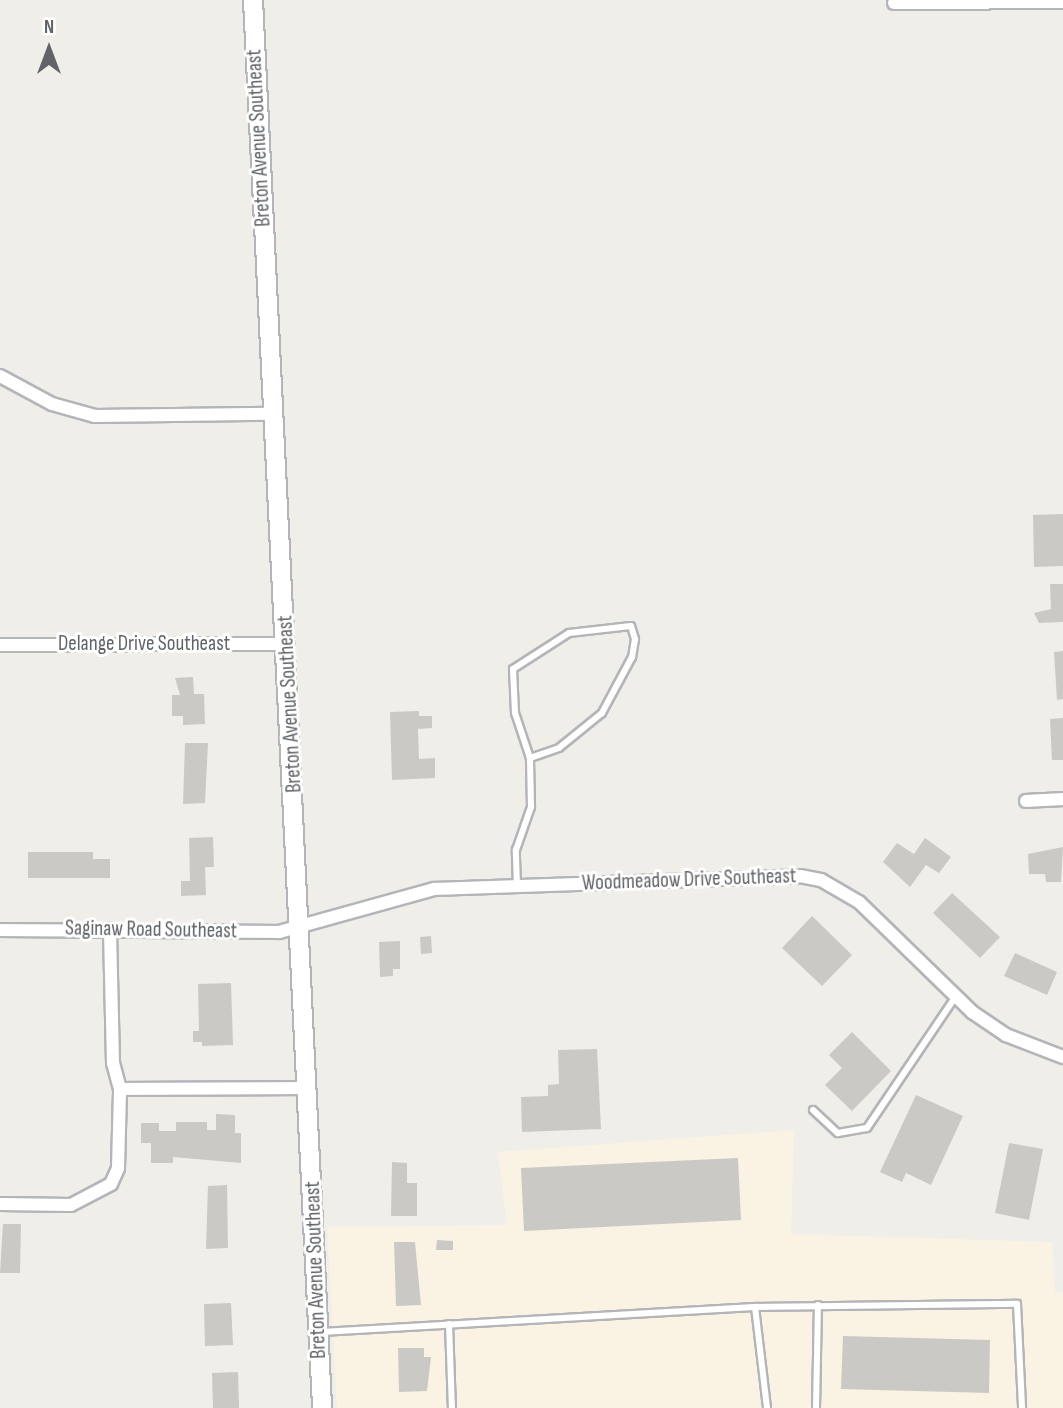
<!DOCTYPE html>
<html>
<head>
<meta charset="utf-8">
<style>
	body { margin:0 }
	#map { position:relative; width:1063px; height:1408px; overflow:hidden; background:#f0eee9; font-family:"Sofia Sans Condensed",sans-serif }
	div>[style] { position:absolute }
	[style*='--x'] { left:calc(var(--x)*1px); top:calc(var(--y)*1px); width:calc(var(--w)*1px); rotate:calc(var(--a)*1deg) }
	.commercial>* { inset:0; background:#faf3e3 }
	.building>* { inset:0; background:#cbc9c5 }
	.roads { filter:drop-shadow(2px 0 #b3b5b9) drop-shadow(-2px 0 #b3b5b9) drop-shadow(0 2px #b3b5b9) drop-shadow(0 -2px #b3b5b9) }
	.lane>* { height:6px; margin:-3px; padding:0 3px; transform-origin:3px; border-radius:3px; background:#fff }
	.street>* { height:12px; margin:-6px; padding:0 6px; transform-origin:6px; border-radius:6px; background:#fff }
	.secondary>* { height:18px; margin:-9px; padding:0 9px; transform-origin:9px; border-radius:9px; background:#fff }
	span { translate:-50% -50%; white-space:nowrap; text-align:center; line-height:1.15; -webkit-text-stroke:6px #fff; paint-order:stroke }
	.street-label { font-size:21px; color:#606367 }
	.north { position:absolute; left:14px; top:14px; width:70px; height:70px; -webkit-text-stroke:5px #fff; paint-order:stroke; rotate:0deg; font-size:19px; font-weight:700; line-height:28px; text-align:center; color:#606367 }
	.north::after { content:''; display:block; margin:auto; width:24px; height:32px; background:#606367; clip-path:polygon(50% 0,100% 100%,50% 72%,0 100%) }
</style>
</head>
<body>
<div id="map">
	<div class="commercial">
		<i style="clip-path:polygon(794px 1130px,791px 1234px,1052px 1242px,1055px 1292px,1063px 1293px,1063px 1408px,337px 1408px,327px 1227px,507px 1225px,498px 1152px)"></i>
	</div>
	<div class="building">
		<i style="clip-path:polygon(1063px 514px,1063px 566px,1034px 567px,1033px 515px)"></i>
		<i style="clip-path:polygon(1050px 584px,1063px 584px,1063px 622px,1039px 623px,1034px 613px,1051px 609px)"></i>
		<i style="clip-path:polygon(1063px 651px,1063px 699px,1057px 700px,1054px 652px)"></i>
		<i style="clip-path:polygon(193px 677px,194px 694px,204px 694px,205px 724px,183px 725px,183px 716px,172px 716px,172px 695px,180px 695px,175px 678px)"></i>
		<i style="clip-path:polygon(419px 711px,419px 716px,432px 716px,432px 728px,418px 729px,419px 759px,435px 758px,435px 778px,392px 780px,390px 712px)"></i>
		<i style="clip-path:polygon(1063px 718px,1063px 760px,1052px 760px,1050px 719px)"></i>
		<i style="clip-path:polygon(185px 743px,208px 743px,205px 803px,183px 804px)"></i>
		<i style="clip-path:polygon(213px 837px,214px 867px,205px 867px,206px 895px,181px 896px,181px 881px,190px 881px,189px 838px)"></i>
		<i style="clip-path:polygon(925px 838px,951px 857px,939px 873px,926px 865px,910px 887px,883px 862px,897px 843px,914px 854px)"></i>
		<i style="clip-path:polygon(1063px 847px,1061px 882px,1046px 882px,1045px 874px,1029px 874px,1028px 854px)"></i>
		<i style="clip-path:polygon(28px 852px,93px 852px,93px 859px,110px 859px,110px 878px,28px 878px)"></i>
		<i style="clip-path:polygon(952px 893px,1000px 937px,980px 958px,933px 913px)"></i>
		<i style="clip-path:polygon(812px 916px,852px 955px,822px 986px,782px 948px)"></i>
		<i style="clip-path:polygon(431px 936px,432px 953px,421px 954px,420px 937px)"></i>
		<i style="clip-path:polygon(400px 941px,400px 969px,393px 969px,393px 976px,380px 977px,379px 942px)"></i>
		<i style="clip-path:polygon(1015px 953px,1057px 972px,1047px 995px,1004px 976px)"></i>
		<i style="clip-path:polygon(231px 983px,233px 1045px,202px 1046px,202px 1042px,193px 1042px,193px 1031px,199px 1031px,198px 984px)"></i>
		<i style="clip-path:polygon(852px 1032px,891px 1071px,852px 1111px,825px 1085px,842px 1068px,829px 1055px)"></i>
		<i style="clip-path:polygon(597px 1049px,601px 1129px,522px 1132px,521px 1097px,548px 1096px,548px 1085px,559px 1084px,558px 1050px)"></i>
		<i style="clip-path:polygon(916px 1095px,963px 1116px,931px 1185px,906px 1173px,902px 1182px,880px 1172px)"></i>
		<i style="clip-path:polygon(216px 1114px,235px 1115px,235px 1133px,241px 1133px,241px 1163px,173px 1157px,173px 1163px,151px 1163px,151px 1143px,141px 1143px,141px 1123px,159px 1123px,159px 1131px,176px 1131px,176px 1122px,207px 1122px,207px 1130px,216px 1130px)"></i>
		<i style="clip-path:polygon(1009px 1143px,1043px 1149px,1029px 1220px,995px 1213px)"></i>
		<i style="clip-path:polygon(738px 1158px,741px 1220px,524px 1231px,521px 1168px)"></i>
		<i style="clip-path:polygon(392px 1162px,407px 1163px,407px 1183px,417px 1183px,417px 1216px,391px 1216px)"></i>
		<i style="clip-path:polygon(227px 1185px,228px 1248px,206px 1249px,208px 1186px)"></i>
		<i style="clip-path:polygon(3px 1224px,21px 1224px,20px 1273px,0 1273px)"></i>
		<i style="clip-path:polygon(437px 1240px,453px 1241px,453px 1250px,436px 1250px)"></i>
		<i style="clip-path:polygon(394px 1242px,415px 1242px,421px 1305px,396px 1306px)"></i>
		<i style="clip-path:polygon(231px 1303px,233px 1345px,205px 1346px,204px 1304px)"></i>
		<i style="clip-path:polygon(843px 1336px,990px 1340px,989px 1393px,841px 1389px)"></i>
		<i style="clip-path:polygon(398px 1348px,424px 1348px,424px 1357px,431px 1357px,427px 1391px,399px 1392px)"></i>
		<i style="clip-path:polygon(238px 1372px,239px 1408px,213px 1408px,212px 1373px)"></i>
	</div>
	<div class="roads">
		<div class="lane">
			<i style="--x:517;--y:886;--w:36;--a:-92"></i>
			<i style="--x:516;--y:850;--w:46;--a:-70.8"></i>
			<i style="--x:531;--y:807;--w:49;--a:-91.2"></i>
			<i style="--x:530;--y:758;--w:47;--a:-108.4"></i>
			<i style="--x:515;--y:713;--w:44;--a:-92.6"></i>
			<i style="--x:513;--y:669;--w:67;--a:-32.7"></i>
			<i style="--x:569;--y:633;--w:62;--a:-6.4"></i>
			<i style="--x:631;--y:626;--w:14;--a:73"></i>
			<i style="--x:635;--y:639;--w:18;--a:99"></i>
			<i style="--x:632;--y:657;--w:64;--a:118.2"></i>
			<i style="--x:602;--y:713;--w:55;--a:140.9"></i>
			<i style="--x:559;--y:748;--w:31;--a:161"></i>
			<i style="--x:813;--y:1110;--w:34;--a:43"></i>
			<i style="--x:838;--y:1133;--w:29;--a:-10"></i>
			<i style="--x:867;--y:1128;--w:159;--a:-56"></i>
			<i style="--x:755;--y:1307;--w:262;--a:-0.7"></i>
			<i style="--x:1017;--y:1304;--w:104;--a:87.2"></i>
			<i style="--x:449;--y:1324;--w:84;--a:88"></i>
			<i style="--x:320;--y:1332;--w:436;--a:-3.3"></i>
			<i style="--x:755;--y:1307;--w:102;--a:83.2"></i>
			<i style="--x:816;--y:1408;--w:103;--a:-88.9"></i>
		</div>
		<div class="street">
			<i style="--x:894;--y:3;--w:169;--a:-0.3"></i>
			<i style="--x:0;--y:376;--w:59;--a:28.3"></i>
			<i style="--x:52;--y:404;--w:45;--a:15.6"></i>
			<i style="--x:95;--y:416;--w:176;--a:-0.7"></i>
			<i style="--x:0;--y:645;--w:287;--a:-0.2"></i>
			<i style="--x:1026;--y:801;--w:37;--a:-3"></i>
			<i style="--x:0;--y:930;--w:279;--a:0.4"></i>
			<i style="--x:279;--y:932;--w:161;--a:-15.5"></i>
			<i style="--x:434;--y:889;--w:366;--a:-2"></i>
			<i style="--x:800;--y:876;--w:21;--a:11"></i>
			<i style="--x:821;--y:880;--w:44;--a:30.1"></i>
			<i style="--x:859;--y:902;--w:158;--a:44.2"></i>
			<i style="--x:972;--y:1012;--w:41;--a:34.1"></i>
			<i style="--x:1006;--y:1035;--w:61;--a:21.1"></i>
			<i style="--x:120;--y:1089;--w:188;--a:-0.3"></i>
			<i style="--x:0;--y:1204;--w:71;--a:0.8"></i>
			<i style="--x:71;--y:1205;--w:45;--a:-27.7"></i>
			<i style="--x:111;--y:1184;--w:17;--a:-66"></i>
			<i style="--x:118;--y:1168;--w:79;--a:-88.5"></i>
			<i style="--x:120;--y:1089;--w:27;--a:-105"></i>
			<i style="--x:113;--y:1063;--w:134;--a:-91.3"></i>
		</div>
		<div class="secondary">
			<i style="--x:253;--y:0;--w:1410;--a:87.19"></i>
		</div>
	</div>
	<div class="street-label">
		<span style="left:259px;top:138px;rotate:-93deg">Breton Avenue Southeast</span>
		<span style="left:144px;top:644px">Delange Drive Southeast</span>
		<span style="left:290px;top:704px;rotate:-93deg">Breton Avenue Southeast</span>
		<span style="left:689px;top:880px;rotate:-2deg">Woodmeadow Drive Southeast</span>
		<span style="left:151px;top:930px;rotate:1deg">Saginaw Road Southeast</span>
		<span style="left:316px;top:1270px;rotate:-92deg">Breton Avenue Southeast</span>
	</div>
	<div class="north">N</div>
</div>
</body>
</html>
